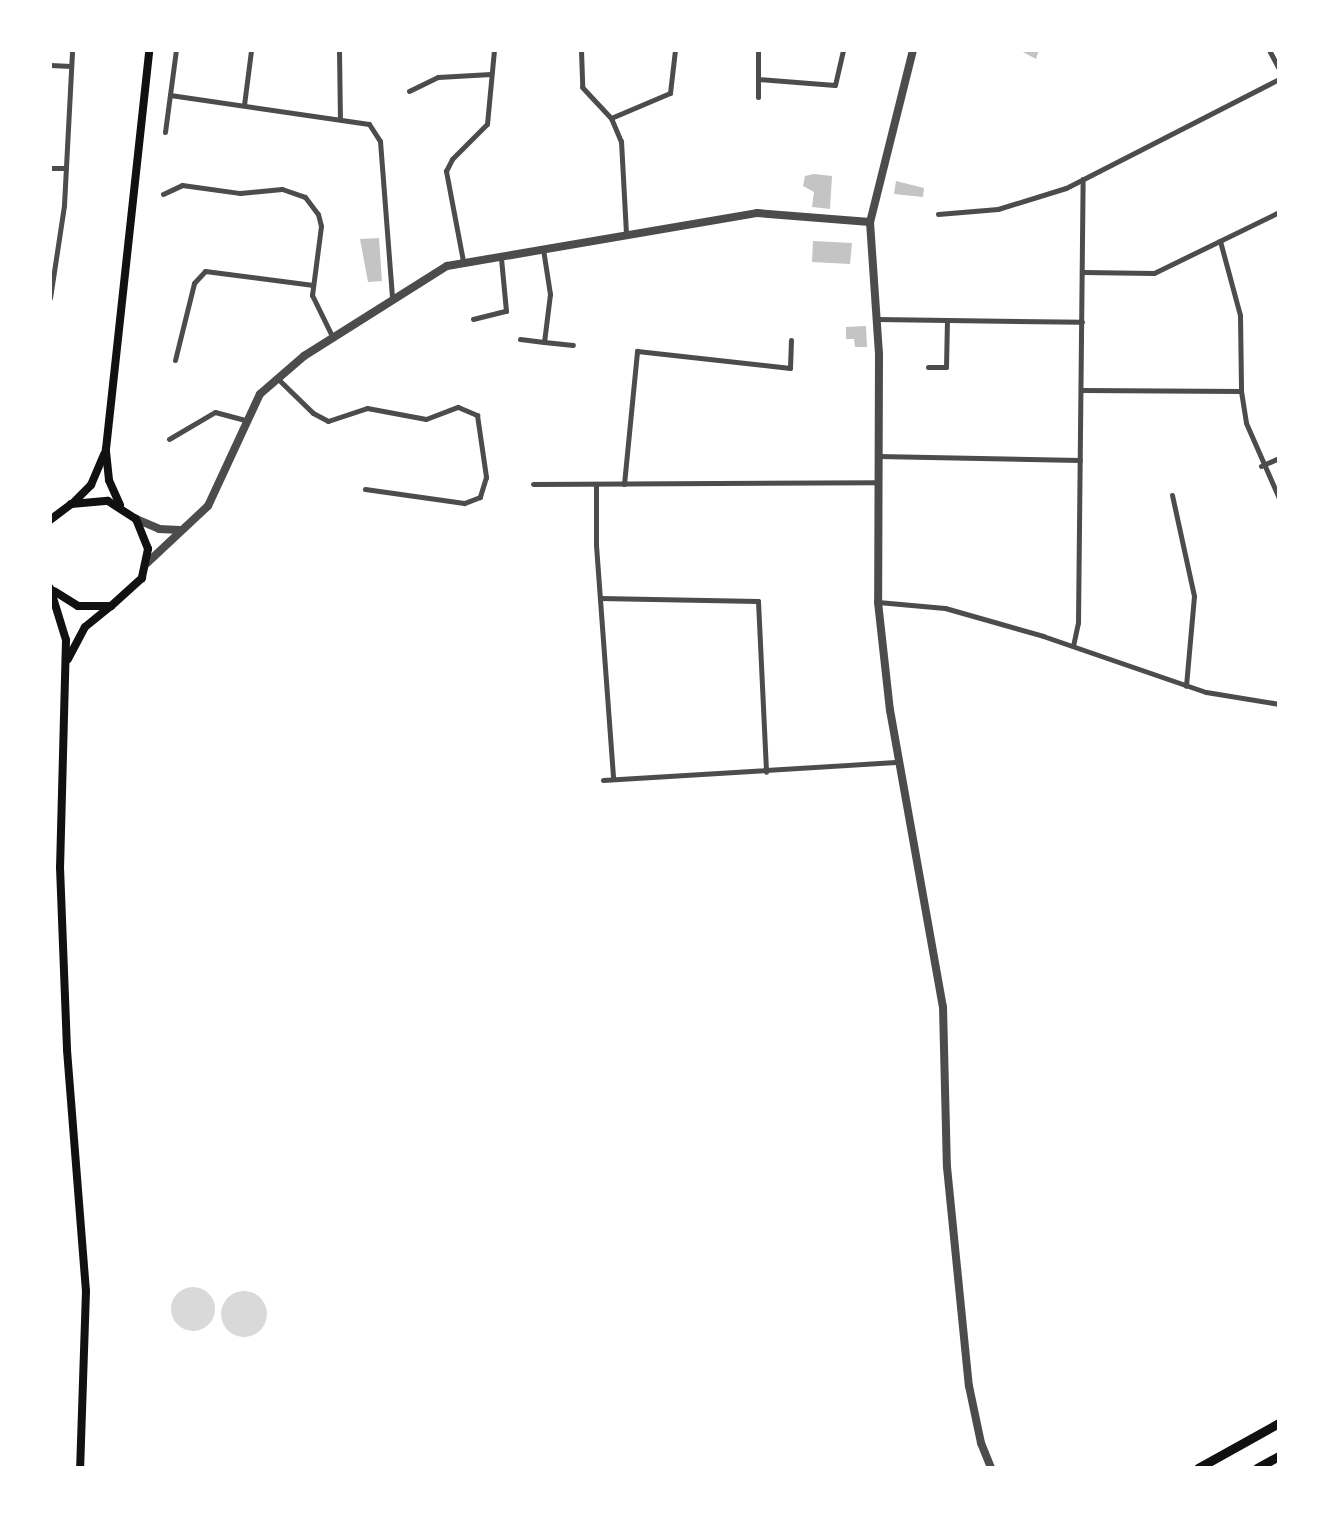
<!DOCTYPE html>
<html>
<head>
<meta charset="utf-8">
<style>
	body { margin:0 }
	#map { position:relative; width:1329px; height:1518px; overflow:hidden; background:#fff; font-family:"Roboto Condensed",sans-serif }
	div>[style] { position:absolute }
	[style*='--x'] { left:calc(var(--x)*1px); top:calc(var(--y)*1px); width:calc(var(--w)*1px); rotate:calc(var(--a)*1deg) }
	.water>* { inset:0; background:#d9d9d9 }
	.round { border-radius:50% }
	.building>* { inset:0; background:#c4c4c4 }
	.minor>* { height:5px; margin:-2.5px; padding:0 2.5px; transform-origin:2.5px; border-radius:2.5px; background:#4c4c4c }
	.tertiary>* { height:8px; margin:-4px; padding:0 4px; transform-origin:4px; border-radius:4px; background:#4c4c4c }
	.secondary>* { height:8px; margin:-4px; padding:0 4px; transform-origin:4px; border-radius:4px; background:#111 }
	.trunk>* { height:9px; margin:-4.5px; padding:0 4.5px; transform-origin:4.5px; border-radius:4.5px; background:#111 }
	span { translate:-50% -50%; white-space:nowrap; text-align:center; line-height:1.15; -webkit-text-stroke:10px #fff; paint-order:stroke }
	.frame { position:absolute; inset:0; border:52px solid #fff; pointer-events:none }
</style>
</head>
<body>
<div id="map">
	<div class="water">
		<i class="round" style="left:171px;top:1287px;width:44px;height:44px"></i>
		<i class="round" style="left:221px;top:1291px;width:46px;height:46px"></i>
	</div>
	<div class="building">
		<i style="clip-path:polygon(1019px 50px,1039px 50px,1036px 59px)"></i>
		<i style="clip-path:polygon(814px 174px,832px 176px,830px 209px,812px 207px,814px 192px,803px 186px,805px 176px)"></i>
		<i style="clip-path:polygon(896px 181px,924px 188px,923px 197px,894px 194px)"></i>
		<i style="clip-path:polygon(379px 238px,382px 281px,368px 282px,360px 239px)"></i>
		<i style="clip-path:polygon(813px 241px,852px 243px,850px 264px,812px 262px)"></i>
		<i style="clip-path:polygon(866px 326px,867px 347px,855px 347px,854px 339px,846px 339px,846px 327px)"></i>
	</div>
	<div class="minor">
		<i style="--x:339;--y:50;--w:68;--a:89.2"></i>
		<i style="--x:581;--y:50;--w:37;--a:88"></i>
		<i style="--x:582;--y:87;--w:42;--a:46.9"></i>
		<i style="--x:611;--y:118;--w:25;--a:67"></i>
		<i style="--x:621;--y:141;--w:93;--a:86.9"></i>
		<i style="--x:1269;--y:50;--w:21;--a:62"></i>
		<i style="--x:50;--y:65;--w:21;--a:3"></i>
		<i style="--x:758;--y:79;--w:77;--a:4.5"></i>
		<i style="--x:835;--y:85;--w:36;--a:-77"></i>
		<i style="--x:409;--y:91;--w:32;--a:-26"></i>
		<i style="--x:438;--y:77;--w:53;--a:-3.2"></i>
		<i style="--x:170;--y:95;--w:201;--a:8.3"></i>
		<i style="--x:369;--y:124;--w:20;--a:57"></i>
		<i style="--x:380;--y:141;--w:157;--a:85.6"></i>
		<i style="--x:758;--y:97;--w:47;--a:-90"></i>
		<i style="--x:244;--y:105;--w:55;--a:-82.7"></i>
		<i style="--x:611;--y:118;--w:64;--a:-23"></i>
		<i style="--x:670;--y:93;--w:43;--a:-83.4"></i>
		<i style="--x:165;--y:132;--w:83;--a:-82.4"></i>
		<i style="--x:50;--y:168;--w:16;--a:0"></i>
		<i style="--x:163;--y:194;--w:21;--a:-25"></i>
		<i style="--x:182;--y:185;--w:59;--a:7.9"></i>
		<i style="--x:240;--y:193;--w:42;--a:-5.4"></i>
		<i style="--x:282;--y:189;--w:24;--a:19"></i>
		<i style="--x:305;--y:197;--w:21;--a:53"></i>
		<i style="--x:318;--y:214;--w:12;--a:76"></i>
		<i style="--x:321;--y:226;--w:70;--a:97.4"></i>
		<i style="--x:312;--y:295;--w:48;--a:64"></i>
		<i style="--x:938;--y:214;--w:60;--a:-4.8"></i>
		<i style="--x:998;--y:209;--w:71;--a:-17.2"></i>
		<i style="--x:1066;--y:188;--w:239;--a:-27.1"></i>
		<i style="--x:1220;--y:241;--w:77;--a:74.9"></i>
		<i style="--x:1240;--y:315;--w:76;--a:89.2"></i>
		<i style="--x:1241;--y:391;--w:32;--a:81"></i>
		<i style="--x:1246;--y:423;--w:82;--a:66.3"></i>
		<i style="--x:543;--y:249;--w:46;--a:81.2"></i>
		<i style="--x:550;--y:294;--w:48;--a:97.1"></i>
		<i style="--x:544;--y:342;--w:29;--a:6"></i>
		<i style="--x:463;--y:261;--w:92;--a:-100.7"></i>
		<i style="--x:446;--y:171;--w:13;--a:-63"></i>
		<i style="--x:452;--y:159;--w:49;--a:-45"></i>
		<i style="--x:487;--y:124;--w:74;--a:-84.6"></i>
		<i style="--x:1083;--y:272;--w:71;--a:0.8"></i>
		<i style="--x:1154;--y:273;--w:139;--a:-26"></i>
		<i style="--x:50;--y:298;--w:94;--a:-81.4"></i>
		<i style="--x:64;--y:205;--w:155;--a:-87"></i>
		<i style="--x:473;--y:319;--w:34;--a:-14"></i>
		<i style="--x:506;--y:311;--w:53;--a:-95.4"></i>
		<i style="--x:877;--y:319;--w:205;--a:0.8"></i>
		<i style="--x:520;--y:339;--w:24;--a:7"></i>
		<i style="--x:175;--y:360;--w:79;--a:-76.1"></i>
		<i style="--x:194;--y:283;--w:16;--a:-47"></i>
		<i style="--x:205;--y:271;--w:109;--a:7.4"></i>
		<i style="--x:928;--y:367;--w:18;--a:0"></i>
		<i style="--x:946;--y:367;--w:47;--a:-88.8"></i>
		<i style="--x:277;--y:378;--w:50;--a:44.2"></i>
		<i style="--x:313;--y:413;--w:17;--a:28"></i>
		<i style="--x:328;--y:421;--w:41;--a:-18.4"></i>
		<i style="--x:367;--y:408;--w:60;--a:10.6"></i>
		<i style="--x:426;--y:419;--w:34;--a:-21"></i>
		<i style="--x:458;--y:407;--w:21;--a:23"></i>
		<i style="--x:477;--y:415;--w:63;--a:81.7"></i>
		<i style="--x:486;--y:477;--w:21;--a:107"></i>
		<i style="--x:480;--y:497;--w:17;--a:159"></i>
		<i style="--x:464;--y:503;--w:100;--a:-172"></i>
		<i style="--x:1082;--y:390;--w:159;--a:0.4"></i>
		<i style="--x:169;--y:439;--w:53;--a:-30.4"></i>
		<i style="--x:215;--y:412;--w:30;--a:15"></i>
		<i style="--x:878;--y:456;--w:202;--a:1.1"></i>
		<i style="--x:1261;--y:466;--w:20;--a:-24"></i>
		<i style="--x:533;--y:484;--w:345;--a:-0.3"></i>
		<i style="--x:596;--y:484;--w:61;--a:90"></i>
		<i style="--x:596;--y:545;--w:234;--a:85.8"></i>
		<i style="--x:624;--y:484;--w:134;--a:-84.4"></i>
		<i style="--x:637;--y:351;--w:154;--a:6.3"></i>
		<i style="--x:790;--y:368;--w:28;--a:-88"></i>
		<i style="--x:1172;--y:495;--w:103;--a:77.7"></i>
		<i style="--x:1194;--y:596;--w:90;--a:95.1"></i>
		<i style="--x:600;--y:598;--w:158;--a:1.1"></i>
		<i style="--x:758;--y:601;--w:171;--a:87.3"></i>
		<i style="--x:878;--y:602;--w:67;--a:5.1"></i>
		<i style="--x:945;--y:608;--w:102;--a:15.9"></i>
		<i style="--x:1043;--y:636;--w:172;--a:19"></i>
		<i style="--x:1206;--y:692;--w:74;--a:9.3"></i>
		<i style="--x:1073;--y:646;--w:24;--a:-78"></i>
		<i style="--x:1078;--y:623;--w:444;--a:-89.4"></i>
		<i style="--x:603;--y:780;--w:297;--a:-3.5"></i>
	</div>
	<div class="tertiary">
		<i style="--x:913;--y:50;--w:177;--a:104"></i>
		<i style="--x:870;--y:222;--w:132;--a:86.1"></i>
		<i style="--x:879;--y:354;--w:248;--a:90.2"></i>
		<i style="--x:878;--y:602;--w:109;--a:83.7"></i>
		<i style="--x:890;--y:710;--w:302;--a:79.9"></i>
		<i style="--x:943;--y:1007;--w:160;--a:88.6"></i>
		<i style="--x:947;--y:1167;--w:220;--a:84.3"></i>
		<i style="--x:969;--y:1386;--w:58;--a:78.1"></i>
		<i style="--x:981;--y:1443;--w:27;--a:68"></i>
		<i style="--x:136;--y:519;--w:25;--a:23"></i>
		<i style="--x:159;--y:529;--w:21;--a:3"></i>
		<i style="--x:147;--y:563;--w:83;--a:-43.1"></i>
		<i style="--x:208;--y:506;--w:123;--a:-65.1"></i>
		<i style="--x:260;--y:394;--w:58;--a:-40.8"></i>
		<i style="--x:304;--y:356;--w:169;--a:-32.2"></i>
		<i style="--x:447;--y:266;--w:314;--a:-9.7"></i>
		<i style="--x:757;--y:213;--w:113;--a:4.6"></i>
	</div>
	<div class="secondary">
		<i style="--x:72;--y:504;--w:27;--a:-45"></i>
		<i style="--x:91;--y:485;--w:34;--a:-67"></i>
		<i style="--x:120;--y:505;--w:27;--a:-114"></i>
		<i style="--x:109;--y:480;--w:31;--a:-96"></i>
		<i style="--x:106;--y:449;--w:401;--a:-83.8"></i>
		<i style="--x:50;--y:520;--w:26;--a:-37"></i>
		<i style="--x:71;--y:504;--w:37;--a:-5"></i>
		<i style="--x:108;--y:501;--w:33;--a:33"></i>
		<i style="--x:136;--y:519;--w:32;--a:68"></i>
		<i style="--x:148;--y:549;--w:30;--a:102"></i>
		<i style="--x:142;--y:578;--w:42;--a:137.9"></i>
		<i style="--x:111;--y:606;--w:33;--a:180"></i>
		<i style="--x:78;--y:606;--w:28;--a:-148"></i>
		<i style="--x:50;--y:588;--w:54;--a:72.9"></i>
		<i style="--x:66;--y:640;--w:227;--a:91.5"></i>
		<i style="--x:60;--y:867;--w:183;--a:87.8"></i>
		<i style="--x:67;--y:1050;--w:242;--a:85.5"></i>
		<i style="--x:86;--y:1291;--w:177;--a:91.9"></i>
		<i style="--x:68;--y:659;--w:36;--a:-62"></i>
		<i style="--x:85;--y:627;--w:33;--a:-39"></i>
	</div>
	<div class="trunk">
		<i style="--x:1198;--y:1468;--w:93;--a:-29.1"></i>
		<i style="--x:1257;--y:1468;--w:25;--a:-29"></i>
	</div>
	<div class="frame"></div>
</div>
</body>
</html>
